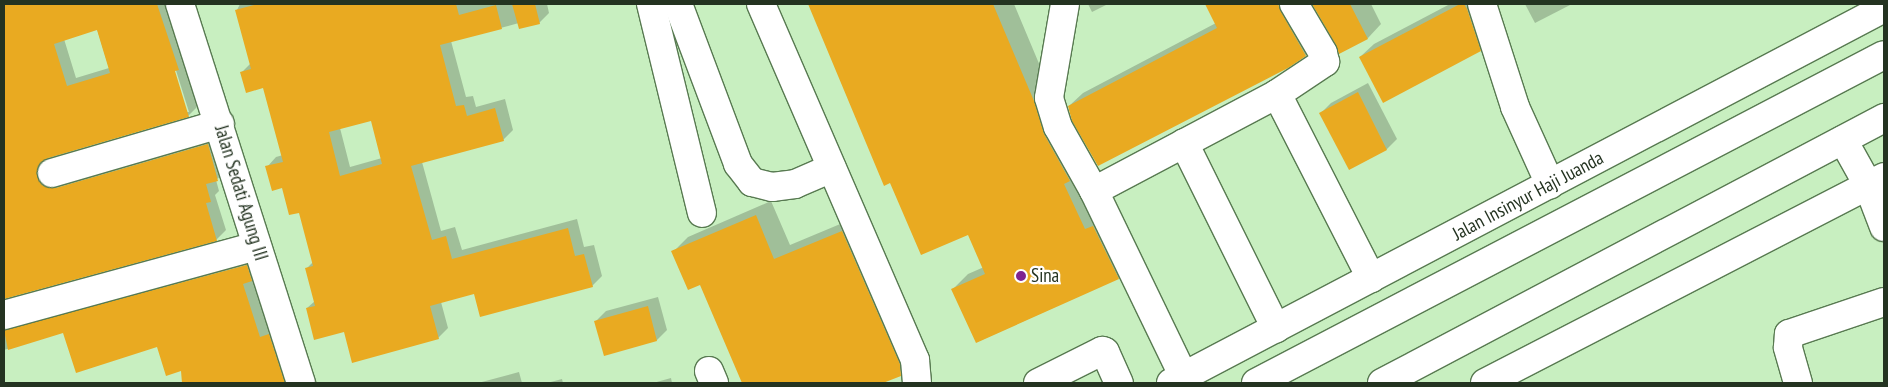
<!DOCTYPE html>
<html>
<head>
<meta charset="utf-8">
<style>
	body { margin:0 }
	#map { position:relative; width:1888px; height:387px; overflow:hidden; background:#c8efc0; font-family:"PT Sans Narrow",sans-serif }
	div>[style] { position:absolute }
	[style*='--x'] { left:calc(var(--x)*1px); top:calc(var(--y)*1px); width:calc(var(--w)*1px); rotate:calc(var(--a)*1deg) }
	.shadow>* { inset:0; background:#0003 }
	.building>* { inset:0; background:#e9aa21 }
	.roads { filter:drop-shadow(1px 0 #587a51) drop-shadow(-1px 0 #587a51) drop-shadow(0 1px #587a51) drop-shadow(0 -1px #587a51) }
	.minor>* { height:28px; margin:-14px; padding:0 14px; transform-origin:14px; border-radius:14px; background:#fff }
	.highway>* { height:28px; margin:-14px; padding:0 14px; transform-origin:14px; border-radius:14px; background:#fff }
	.dots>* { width:14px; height:14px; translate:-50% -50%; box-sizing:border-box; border:2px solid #fff; border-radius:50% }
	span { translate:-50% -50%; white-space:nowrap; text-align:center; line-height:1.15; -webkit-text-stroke:4.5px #fff; paint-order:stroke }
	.street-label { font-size:19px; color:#243321 }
	.poi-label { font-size:19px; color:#243321 }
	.left { translate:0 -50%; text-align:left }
	.frame { position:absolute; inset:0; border:5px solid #243321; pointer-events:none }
</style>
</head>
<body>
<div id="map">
	<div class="shadow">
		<i style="clip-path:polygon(evenodd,4px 4px,169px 4px,188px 59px,184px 63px,197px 107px,188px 116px,46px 159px,46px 167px,217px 135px,226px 171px,216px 180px,219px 191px,215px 195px,226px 230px,216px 240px,4px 298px,4px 4px,97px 29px,109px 68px,76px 78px,64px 39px,97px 29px,4px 4px,174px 64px,189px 112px,186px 112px,172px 65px,174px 64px)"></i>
		<i style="clip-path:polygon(evenodd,240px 4px,547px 4px,549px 13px,539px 23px,519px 23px,451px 41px,466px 97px,473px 96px,476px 107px,505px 99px,513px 130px,503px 140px,422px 162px,441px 231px,455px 227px,462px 250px,577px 219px,584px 247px,594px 245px,602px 276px,592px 286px,475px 293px,441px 302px,448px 328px,438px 338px,345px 331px,307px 308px,315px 301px,306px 269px,313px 262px,300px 211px,267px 167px,276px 157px,283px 155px,264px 86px,242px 72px,251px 63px,237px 10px,240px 4px,372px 120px,382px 158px,350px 167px,340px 128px,372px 120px)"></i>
		<i style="clip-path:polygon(809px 4px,1014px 4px,1048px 85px,1134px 263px,1119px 278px,977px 342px,953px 289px,968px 274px,984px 267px,969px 233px,891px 181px,885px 184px)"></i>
		<i style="clip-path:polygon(1088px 4px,1108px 4px,1092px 12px)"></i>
		<i style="clip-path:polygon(1207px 4px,1297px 4px,1319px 41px,1306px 55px,1288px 66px,1069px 106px,1083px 93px,1216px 23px)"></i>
		<i style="clip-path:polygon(1313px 4px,1371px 4px,1381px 24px,1368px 38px,1340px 52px)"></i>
		<i style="clip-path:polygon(1450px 4px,1482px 4px,1493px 37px,1480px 50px,1360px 57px,1374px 44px)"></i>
		<i style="clip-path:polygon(1525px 4px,1572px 4px,1535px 23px)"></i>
		<i style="clip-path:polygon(1368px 83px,1397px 139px,1387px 149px,1350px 168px,1321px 113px,1331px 103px)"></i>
		<i style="clip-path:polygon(771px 201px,790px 245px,857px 217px,915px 360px,900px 375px,880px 383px,743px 383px,701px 283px,673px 252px,688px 237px)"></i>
		<i style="clip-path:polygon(256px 257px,261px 271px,253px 279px,269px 328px,278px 326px,298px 383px,246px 383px,245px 380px,231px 383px,229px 375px,158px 345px,64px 332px,4px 350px,4px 318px)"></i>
		<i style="clip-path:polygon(658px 297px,667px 330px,657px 340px,604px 354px,596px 321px,606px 311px)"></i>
		<i style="clip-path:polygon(519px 372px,522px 383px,478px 383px)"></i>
		<i style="clip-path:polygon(671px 378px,672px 383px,653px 383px)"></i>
		<i style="clip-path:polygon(562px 379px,563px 383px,547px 383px)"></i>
	</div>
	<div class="building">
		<i style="clip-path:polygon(evenodd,4px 4px,157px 4px,179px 70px,175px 71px,189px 117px,48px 158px,40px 163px,37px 169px,37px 177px,42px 185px,49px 188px,56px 188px,208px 144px,218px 181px,206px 184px,211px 202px,206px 203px,217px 241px,4px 299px,4px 4px,97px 30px,110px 73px,67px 86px,54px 44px,97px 30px)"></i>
		<i style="clip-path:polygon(evenodd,258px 4px,456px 4px,459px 15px,496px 5px,502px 29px,440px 45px,456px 106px,464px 105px,467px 116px,495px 108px,504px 141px,411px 166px,432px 240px,446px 236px,452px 259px,568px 228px,575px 256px,584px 254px,593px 287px,480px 317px,474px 294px,430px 306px,439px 339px,352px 363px,344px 332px,314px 340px,306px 308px,315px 306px,305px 268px,313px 266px,299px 213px,289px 215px,282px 188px,272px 191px,265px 166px,283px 162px,263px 88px,246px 93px,240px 72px,251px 69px,235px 10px,258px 4px,371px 121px,382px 164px,340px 176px,329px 132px,371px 121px)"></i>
		<i style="clip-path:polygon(512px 4px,535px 4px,540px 24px,519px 29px)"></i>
		<i style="clip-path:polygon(808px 4px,993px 4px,1034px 101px,1044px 134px,1070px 181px,1064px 184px,1085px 229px,1093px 226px,1119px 279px,976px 343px,951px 289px,985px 274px,968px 235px,921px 255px,890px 183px,884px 186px)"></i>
		<i style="clip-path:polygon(1205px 4px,1278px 4px,1281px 12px,1306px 56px,1288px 68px,1098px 166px,1072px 121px,1068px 106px,1217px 28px)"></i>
		<i style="clip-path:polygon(1312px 4px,1350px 4px,1368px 39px,1339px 54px,1336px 45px)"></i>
		<i style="clip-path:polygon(1460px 4px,1464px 4px,1467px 9px,1481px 51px,1383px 103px,1359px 57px)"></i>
		<i style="clip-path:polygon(1358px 92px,1387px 150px,1349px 170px,1319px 113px)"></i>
		<i style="clip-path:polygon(756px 215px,774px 259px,842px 231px,900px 364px,901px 376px,883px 383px,742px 383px,700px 285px,688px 290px,671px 251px)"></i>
		<i style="clip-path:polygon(247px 265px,252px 281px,243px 284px,260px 337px,269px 334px,285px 383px,182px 383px,181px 371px,166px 376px,157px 347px,76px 373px,63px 333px,8px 350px,4px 330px)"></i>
		<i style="clip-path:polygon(648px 306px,657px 341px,604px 356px,594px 321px)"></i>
	</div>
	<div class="roads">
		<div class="minor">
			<i style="--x:180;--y:4;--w:398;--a:72.3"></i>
			<i style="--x:651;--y:4;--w:215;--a:76.3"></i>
			<i style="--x:678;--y:4;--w:171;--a:69.4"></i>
			<i style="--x:738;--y:164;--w:23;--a:52"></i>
			<i style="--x:752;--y:182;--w:21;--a:14"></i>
			<i style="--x:772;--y:187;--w:23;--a:-7"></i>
			<i style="--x:795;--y:184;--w:40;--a:-23.4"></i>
			<i style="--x:761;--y:4;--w:388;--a:66.6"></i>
			<i style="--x:915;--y:360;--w:23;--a:85"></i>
			<i style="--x:1065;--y:4;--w:95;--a:99.7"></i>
			<i style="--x:1049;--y:98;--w:30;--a:73"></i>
			<i style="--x:1058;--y:127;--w:73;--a:60.6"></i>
			<i style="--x:1094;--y:191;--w:207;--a:64.2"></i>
			<i style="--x:1482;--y:4;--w:108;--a:72.2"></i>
			<i style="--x:1515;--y:107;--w:85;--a:65.6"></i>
			<i style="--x:1277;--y:94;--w:207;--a:62.9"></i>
			<i style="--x:1184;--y:143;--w:207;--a:63.6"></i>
			<i style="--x:52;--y:173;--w:175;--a:-16.3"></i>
			<i style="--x:1868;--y:185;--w:45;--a:69.1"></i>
			<i style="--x:1094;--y:191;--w:207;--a:-27.9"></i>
			<i style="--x:1277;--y:94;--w:58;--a:-33.7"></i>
			<i style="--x:1325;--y:62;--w:9;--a:-103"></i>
			<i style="--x:1323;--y:53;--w:57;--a:-120.6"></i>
			<i style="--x:4;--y:315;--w:262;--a:-15.3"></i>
			<i style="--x:709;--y:371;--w:13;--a:67"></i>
			<i style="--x:1038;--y:383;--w:72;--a:-26.6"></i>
			<i style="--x:1102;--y:351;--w:3;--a:18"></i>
			<i style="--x:1105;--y:352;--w:34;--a:66"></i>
			<i style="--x:1171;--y:383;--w:806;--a:-27.74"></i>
			<i style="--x:1485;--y:383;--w:449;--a:-27.3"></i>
			<i style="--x:1798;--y:383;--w:37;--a:-106"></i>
			<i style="--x:1788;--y:347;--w:13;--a:-86"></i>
			<i style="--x:1789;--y:334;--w:100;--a:-18.6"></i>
		</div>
		<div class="highway">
			<i style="--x:1843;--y:140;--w:51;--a:60.9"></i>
			<i style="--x:1256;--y:383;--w:708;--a:-27.58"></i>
			<i style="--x:1382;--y:383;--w:568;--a:-27.83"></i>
		</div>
	</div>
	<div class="dots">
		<i style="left:1021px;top:276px;background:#7e2491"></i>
	</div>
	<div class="street-label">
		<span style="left:241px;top:193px;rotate:73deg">Jalan Sedati Agung III</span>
		<span style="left:1528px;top:196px;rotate:-28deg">Jalan Insinyur Haji Juanda</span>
	</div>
	<div class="poi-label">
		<span class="left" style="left:1031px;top:276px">Sina</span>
	</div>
	<div class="frame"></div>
</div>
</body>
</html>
